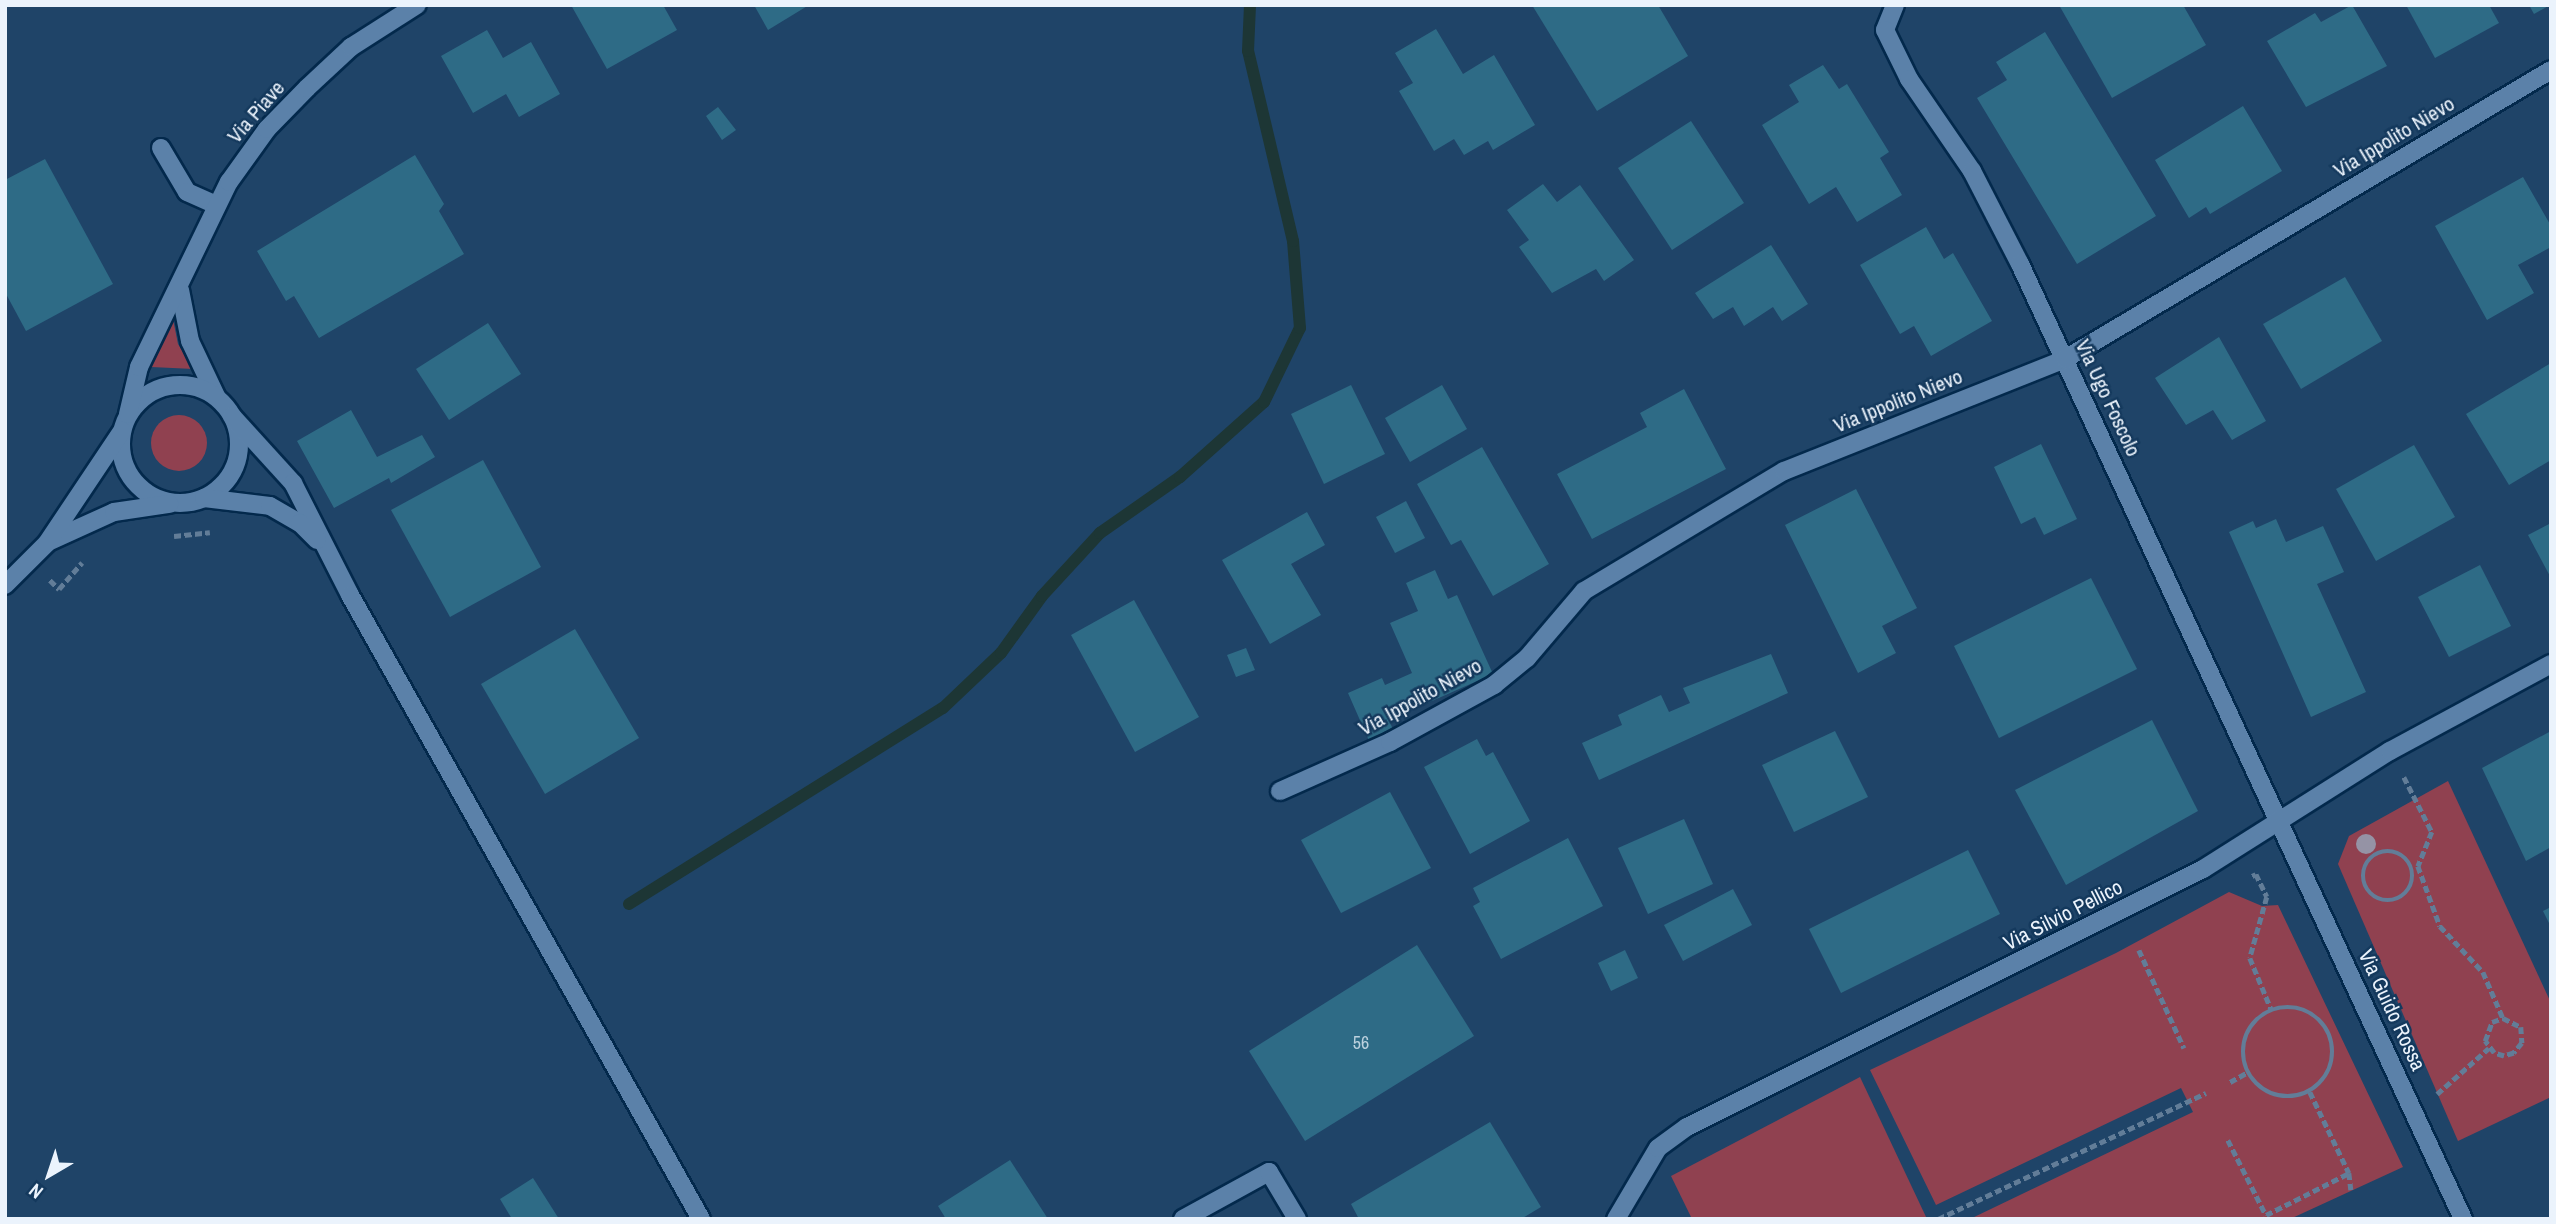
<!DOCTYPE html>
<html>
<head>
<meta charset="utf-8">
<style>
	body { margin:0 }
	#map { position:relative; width:2556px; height:1224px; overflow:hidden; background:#1f4468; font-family:"Archivo Narrow",sans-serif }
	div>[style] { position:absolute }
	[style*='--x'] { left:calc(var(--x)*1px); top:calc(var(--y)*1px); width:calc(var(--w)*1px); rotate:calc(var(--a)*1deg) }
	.green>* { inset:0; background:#904150 }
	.round { border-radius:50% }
	.stream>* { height:12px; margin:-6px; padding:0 6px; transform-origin:6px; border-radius:6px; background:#1d3635 }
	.building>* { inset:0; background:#2e6b86 }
	.path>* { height:4.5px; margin-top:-2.25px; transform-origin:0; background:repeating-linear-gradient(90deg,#627d98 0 7px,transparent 0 10.5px) }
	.path>.ring { margin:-2.25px; padding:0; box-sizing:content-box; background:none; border:4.5px solid #627d98; border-radius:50% }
	.roads { filter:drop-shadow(2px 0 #03294c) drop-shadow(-2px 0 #03294c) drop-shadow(0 2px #03294c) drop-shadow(0 -2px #03294c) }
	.minor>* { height:18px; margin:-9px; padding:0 9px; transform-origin:9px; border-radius:9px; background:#5b81a9 }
	.minor>.ring { margin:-9px; padding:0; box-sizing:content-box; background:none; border:18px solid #5b81a9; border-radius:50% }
	.trees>* { width:20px; height:20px; margin:-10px; border-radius:50%; background:#9593a5 }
	span { translate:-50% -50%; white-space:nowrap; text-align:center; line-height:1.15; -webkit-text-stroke:5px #14395d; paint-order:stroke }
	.number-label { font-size:18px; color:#bcd1de }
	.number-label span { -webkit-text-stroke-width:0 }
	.street-label { font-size:21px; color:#ebf3fc }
	.frame { position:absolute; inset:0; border:7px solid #ebf3fc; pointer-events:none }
	.north { position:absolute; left:14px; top:1140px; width:70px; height:70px; -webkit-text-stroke:5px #14395d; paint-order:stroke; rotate:219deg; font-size:19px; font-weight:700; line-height:28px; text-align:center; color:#ebf3fc }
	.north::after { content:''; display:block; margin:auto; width:24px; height:32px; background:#ebf3fc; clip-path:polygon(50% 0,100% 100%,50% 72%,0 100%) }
</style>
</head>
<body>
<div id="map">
	<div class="green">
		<i style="clip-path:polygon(172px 314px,178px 344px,194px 369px,151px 367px)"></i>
		<i class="round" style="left:151px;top:415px;width:56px;height:56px"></i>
		<i style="clip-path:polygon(2448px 781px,2551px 1003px,2551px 1097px,2458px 1141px,2338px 864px,2349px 836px)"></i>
		<i style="clip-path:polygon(2229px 892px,2262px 906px,2278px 905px,2403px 1167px,2290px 1219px,1970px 1219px,2193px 1112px,2181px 1088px,1936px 1205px,1870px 1070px,2116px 953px)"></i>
		<i style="clip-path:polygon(1860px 1077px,1927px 1219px,1692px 1219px,1671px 1176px)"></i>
	</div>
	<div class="stream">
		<i style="--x:629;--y:904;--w:370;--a:-32"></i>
		<i style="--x:943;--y:708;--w:80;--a:-43.5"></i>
		<i style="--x:1001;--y:653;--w:70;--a:-54.3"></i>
		<i style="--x:1042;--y:596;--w:86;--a:-47.4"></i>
		<i style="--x:1100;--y:533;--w:98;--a:-35"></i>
		<i style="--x:1180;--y:477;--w:113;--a:-41.8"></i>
		<i style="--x:1264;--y:402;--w:82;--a:-64.1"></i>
		<i style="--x:1300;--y:328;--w:87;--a:-94.6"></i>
		<i style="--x:1293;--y:241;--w:195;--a:-103.3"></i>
		<i style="--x:1248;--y:51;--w:46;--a:-87.5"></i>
	</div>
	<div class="building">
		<i style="clip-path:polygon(571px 5px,663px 5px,677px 30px,607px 69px)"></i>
		<i style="clip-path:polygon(754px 5px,809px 5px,768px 30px)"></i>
		<i style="clip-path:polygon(1532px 5px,1658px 5px,1688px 56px,1597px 111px)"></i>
		<i style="clip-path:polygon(2059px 5px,2183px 5px,2206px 45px,2112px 98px)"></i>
		<i style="clip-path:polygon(2352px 5px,2387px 66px,2306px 107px,2267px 41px,2315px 13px,2321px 22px)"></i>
		<i style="clip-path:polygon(2406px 5px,2489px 5px,2499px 23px,2435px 58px)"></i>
		<i style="clip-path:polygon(2529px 5px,2550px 5px,2534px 14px)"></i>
		<i style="clip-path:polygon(1436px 29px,1463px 74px,1494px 55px,1535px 125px,1493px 150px,1488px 141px,1464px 155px,1454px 139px,1434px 151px,1399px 91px,1413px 83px,1395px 53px)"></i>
		<i style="clip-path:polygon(487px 30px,503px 58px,531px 42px,560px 94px,519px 117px,506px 94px,473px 113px,441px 56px)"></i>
		<i style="clip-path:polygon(2045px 32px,2156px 216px,2077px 264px,1977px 98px,2007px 80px,1996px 62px)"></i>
		<i style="clip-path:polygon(1823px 65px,1839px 89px,1847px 84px,1889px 152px,1880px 158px,1902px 195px,1857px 222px,1836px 187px,1809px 204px,1762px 125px,1799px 102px,1789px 85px)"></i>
		<i style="clip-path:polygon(2243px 106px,2282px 171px,2210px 214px,2206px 207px,2189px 218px,2155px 160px)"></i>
		<i style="clip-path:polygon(718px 107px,736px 130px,722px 140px,706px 116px)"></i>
		<i style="clip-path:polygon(1691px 121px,1744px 203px,1672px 250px,1618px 168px)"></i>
		<i style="clip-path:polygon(415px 155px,444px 204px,439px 211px,464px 254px,319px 338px,294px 296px,286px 301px,257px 251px)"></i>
		<i style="clip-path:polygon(45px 159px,113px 284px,26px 331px,5px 292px,5px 180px)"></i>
		<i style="clip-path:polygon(2523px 177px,2551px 226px,2551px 247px,2518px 265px,2534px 293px,2487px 320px,2435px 226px)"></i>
		<i style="clip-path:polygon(1543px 184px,1557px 202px,1580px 185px,1634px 260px,1604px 281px,1596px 269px,1552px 293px,1519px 247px,1529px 240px,1507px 210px)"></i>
		<i style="clip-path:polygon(1926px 227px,1944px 259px,1953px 253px,1992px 321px,1931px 356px,1914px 326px,1900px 334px,1860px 265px)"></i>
		<i style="clip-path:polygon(1771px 245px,1808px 304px,1782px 321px,1773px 307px,1744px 326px,1733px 307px,1713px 319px,1695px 293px)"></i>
		<i style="clip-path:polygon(2345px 277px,2382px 341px,2301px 389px,2263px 324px)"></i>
		<i style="clip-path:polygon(488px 323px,521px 374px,449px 420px,416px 369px)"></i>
		<i style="clip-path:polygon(2219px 337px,2266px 421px,2232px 440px,2213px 410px,2186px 425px,2155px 378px)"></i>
		<i style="clip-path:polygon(2551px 363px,2551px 460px,2509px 485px,2466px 414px)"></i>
		<i style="clip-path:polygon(1351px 385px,1385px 454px,1324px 484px,1291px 414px)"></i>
		<i style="clip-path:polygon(1442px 385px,1467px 429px,1410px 462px,1385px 418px)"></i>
		<i style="clip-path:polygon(1684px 389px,1726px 469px,1592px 539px,1557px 474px,1647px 427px,1640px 413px)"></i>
		<i style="clip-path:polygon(351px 410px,377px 457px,422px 435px,435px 457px,391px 483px,389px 478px,334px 508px,297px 441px)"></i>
		<i style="clip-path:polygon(2041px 444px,2077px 519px,2044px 535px,2035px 517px,2021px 524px,1994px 467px)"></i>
		<i style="clip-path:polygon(2414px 445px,2455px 517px,2376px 561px,2336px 489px)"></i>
		<i style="clip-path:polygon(1482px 447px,1549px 564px,1493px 596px,1461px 540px,1451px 545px,1417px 484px)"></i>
		<i style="clip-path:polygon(483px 460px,541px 567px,450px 617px,391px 510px)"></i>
		<i style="clip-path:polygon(1856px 489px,1917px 608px,1882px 626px,1896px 653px,1858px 673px,1785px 525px)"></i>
		<i style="clip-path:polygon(1406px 501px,1425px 538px,1395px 553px,1376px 517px)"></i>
		<i style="clip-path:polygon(1307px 512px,1325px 545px,1291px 564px,1321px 615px,1270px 644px,1222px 560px)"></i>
		<i style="clip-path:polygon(2276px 519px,2286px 542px,2323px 526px,2344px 572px,2317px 584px,2366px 692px,2311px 717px,2229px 532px,2253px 521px,2256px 528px)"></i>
		<i style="clip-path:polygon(2551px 523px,2551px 578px,2528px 535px)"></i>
		<i style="clip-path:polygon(2480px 565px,2511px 626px,2449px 657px,2418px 597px)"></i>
		<i style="clip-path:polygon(1435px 570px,1448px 599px,1457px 595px,1493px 674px,1389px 720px,1394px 732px,1370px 743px,1348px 693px,1382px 678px,1385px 685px,1412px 673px,1390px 623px,1418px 611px,1406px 583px)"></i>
		<i style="clip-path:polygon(2091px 578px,2137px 669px,1999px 738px,1954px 646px)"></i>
		<i style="clip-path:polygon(1134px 600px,1199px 717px,1135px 752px,1071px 635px)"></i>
		<i style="clip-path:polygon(575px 629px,639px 738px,545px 794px,481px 684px)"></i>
		<i style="clip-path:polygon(1246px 648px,1255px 670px,1236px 677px,1227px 655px)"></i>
		<i style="clip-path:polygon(1771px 654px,1788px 693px,1599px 780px,1582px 743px,1622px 725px,1618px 715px,1661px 695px,1669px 712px,1690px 703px,1683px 688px)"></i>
		<i style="clip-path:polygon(2152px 720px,2198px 811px,2066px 885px,2015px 790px)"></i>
		<i style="clip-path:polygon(1835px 731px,1868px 797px,1794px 832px,1762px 765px)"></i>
		<i style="clip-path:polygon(2551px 731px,2551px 847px,2526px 861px,2482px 768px)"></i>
		<i style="clip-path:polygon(1477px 739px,1486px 756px,1493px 752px,1530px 821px,1470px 854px,1424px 767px)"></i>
		<i style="clip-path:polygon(1390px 792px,1431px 868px,1341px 913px,1301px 840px)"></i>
		<i style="clip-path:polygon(1684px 819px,1713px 884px,1648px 914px,1618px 848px)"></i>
		<i style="clip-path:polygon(1568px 838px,1603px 906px,1501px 959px,1473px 906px,1480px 902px,1473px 888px)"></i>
		<i style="clip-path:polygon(1968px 850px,2000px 914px,1841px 993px,1809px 929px)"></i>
		<i style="clip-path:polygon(1733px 889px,1752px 925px,1683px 961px,1664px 925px)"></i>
		<i style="clip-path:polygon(2551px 907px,2551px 927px,2543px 911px)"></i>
		<i style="clip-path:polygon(1417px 945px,1474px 1036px,1305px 1141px,1249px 1051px)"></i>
		<i style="clip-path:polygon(1625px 950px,1638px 978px,1611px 991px,1598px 963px)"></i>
		<i style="clip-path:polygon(1490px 1122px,1541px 1207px,1521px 1219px,1359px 1219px,1351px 1204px)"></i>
		<i style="clip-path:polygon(1010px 1160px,1048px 1219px,946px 1219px,938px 1206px)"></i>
		<i style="clip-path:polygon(533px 1178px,559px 1219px,512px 1219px,500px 1199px)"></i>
	</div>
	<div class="path">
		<i style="--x:174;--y:536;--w:36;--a:-6"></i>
		<i style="--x:50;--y:580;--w:13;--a:45"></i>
		<i style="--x:59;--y:589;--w:35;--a:-49"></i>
		<i style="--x:2404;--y:777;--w:62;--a:63"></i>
		<i style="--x:2432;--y:832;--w:37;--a:112"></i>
		<i style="--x:2418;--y:866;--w:64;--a:69.9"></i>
		<i style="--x:2440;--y:926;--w:63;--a:46.9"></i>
		<i style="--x:2483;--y:972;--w:50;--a:66.5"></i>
		<i style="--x:2503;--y:1018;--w:20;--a:27"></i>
		<i style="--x:2521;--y:1027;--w:16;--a:86"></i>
		<i style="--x:2522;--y:1043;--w:13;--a:129"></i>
		<i style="--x:2514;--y:1053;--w:10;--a:163"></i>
		<i style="--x:2504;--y:1056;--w:10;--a:-163"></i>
		<i style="--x:2494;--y:1053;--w:15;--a:-127"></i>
		<i style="--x:2485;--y:1041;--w:20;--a:-70"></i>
		<i style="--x:2492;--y:1022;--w:12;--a:-20"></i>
		<i class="ring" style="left:2363px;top:851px;width:45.5px;height:45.5px"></i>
		<i style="--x:2252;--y:876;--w:4;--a:-27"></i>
		<i style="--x:2256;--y:874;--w:25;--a:64"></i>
		<i style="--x:2267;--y:897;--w:63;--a:105.6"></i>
		<i style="--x:2250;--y:958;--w:57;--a:67.5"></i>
		<i style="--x:2139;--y:950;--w:108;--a:65.3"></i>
		<i class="ring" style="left:2243px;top:1007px;width:85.5px;height:85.5px"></i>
		<i style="--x:2230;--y:1082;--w:21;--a:-29"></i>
		<i style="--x:2310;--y:1092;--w:90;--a:64.3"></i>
		<i style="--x:2349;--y:1173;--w:17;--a:83"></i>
		<i style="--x:2437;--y:1094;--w:69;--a:-41.5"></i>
		<i style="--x:2228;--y:1140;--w:84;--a:63.1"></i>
		<i style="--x:2266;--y:1215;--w:93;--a:-26.8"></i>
		<i style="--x:1938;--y:1219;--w:296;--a:-25.2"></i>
	</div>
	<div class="roads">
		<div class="minor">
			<i style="--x:1895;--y:5;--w:27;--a:112"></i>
			<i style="--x:1885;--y:30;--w:55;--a:63.9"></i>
			<i style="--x:1909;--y:79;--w:112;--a:55.6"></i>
			<i style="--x:1972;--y:171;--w:105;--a:62.7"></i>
			<i style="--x:2020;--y:264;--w:1053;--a:65.11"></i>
			<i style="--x:161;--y:148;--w:51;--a:59.4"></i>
			<i style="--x:187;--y:192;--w:32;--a:24"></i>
			<i style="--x:180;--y:290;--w:52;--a:78.9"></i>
			<i style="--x:190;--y:341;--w:61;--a:64.7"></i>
			<i class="ring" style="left:121px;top:385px;width:100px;height:100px"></i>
			<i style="--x:128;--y:414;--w:48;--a:-76.8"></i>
			<i style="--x:139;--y:367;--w:206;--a:-64.1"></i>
			<i style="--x:229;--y:182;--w:65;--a:-54.4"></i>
			<i style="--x:267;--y:129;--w:57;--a:-45.7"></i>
			<i style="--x:307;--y:88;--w:60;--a:-43"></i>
			<i style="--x:351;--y:47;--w:78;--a:-32.5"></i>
			<i style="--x:232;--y:416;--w:91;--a:47.7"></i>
			<i style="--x:293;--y:483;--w:126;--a:63"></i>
			<i style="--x:350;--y:595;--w:716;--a:60.64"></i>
			<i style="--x:204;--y:498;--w:66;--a:6.9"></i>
			<i style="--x:270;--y:506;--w:34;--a:30"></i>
			<i style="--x:300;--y:523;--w:24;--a:45"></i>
			<i style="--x:50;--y:541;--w:70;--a:-24.4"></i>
			<i style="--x:114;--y:512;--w:56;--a:-8.3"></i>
			<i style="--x:5;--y:585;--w:59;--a:-45"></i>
			<i style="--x:47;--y:543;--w:135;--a:-56.2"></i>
			<i style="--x:1280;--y:791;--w:120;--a:-24"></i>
			<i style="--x:1390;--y:742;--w:119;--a:-28.7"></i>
			<i style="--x:1494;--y:685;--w:43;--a:-39.3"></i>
			<i style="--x:1527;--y:658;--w:88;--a:-49.6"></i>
			<i style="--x:1584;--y:591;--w:233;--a:-31"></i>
			<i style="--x:1784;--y:471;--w:302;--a:-21.7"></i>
			<i style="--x:2065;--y:359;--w:565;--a:-30.74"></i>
			<i style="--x:1183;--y:1219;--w:98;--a:-28.7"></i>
			<i style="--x:1269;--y:1172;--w:55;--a:59.2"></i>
			<i style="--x:1616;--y:1219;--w:82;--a:-59.4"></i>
			<i style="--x:1658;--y:1148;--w:36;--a:-36"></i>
			<i style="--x:1687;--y:1127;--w:577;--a:-26.57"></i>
			<i style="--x:2203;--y:869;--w:221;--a:-32.3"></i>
			<i style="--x:2390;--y:751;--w:183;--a:-28.4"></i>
		</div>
	</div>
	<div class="trees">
		<i style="left:2366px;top:844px"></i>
	</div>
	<div class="number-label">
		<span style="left:1361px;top:1043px">56</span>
	</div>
	<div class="street-label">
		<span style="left:256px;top:112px;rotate:-49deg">Via Piave</span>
		<span style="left:2394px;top:137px;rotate:-31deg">Via Ippolito Nievo</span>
		<span style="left:2108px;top:398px;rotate:65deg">Via Ugo Foscolo</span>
		<span style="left:1898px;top:401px;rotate:-22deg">Via Ippolito Nievo</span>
		<span style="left:1420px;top:697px;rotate:-29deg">Via Ippolito Nievo</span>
		<span style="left:2063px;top:915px;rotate:-27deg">Via Silvio Pellico</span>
		<span style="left:2392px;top:1010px;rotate:65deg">Via Guido Rossa</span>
	</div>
	<div class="frame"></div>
	<div class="north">N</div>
</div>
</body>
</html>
